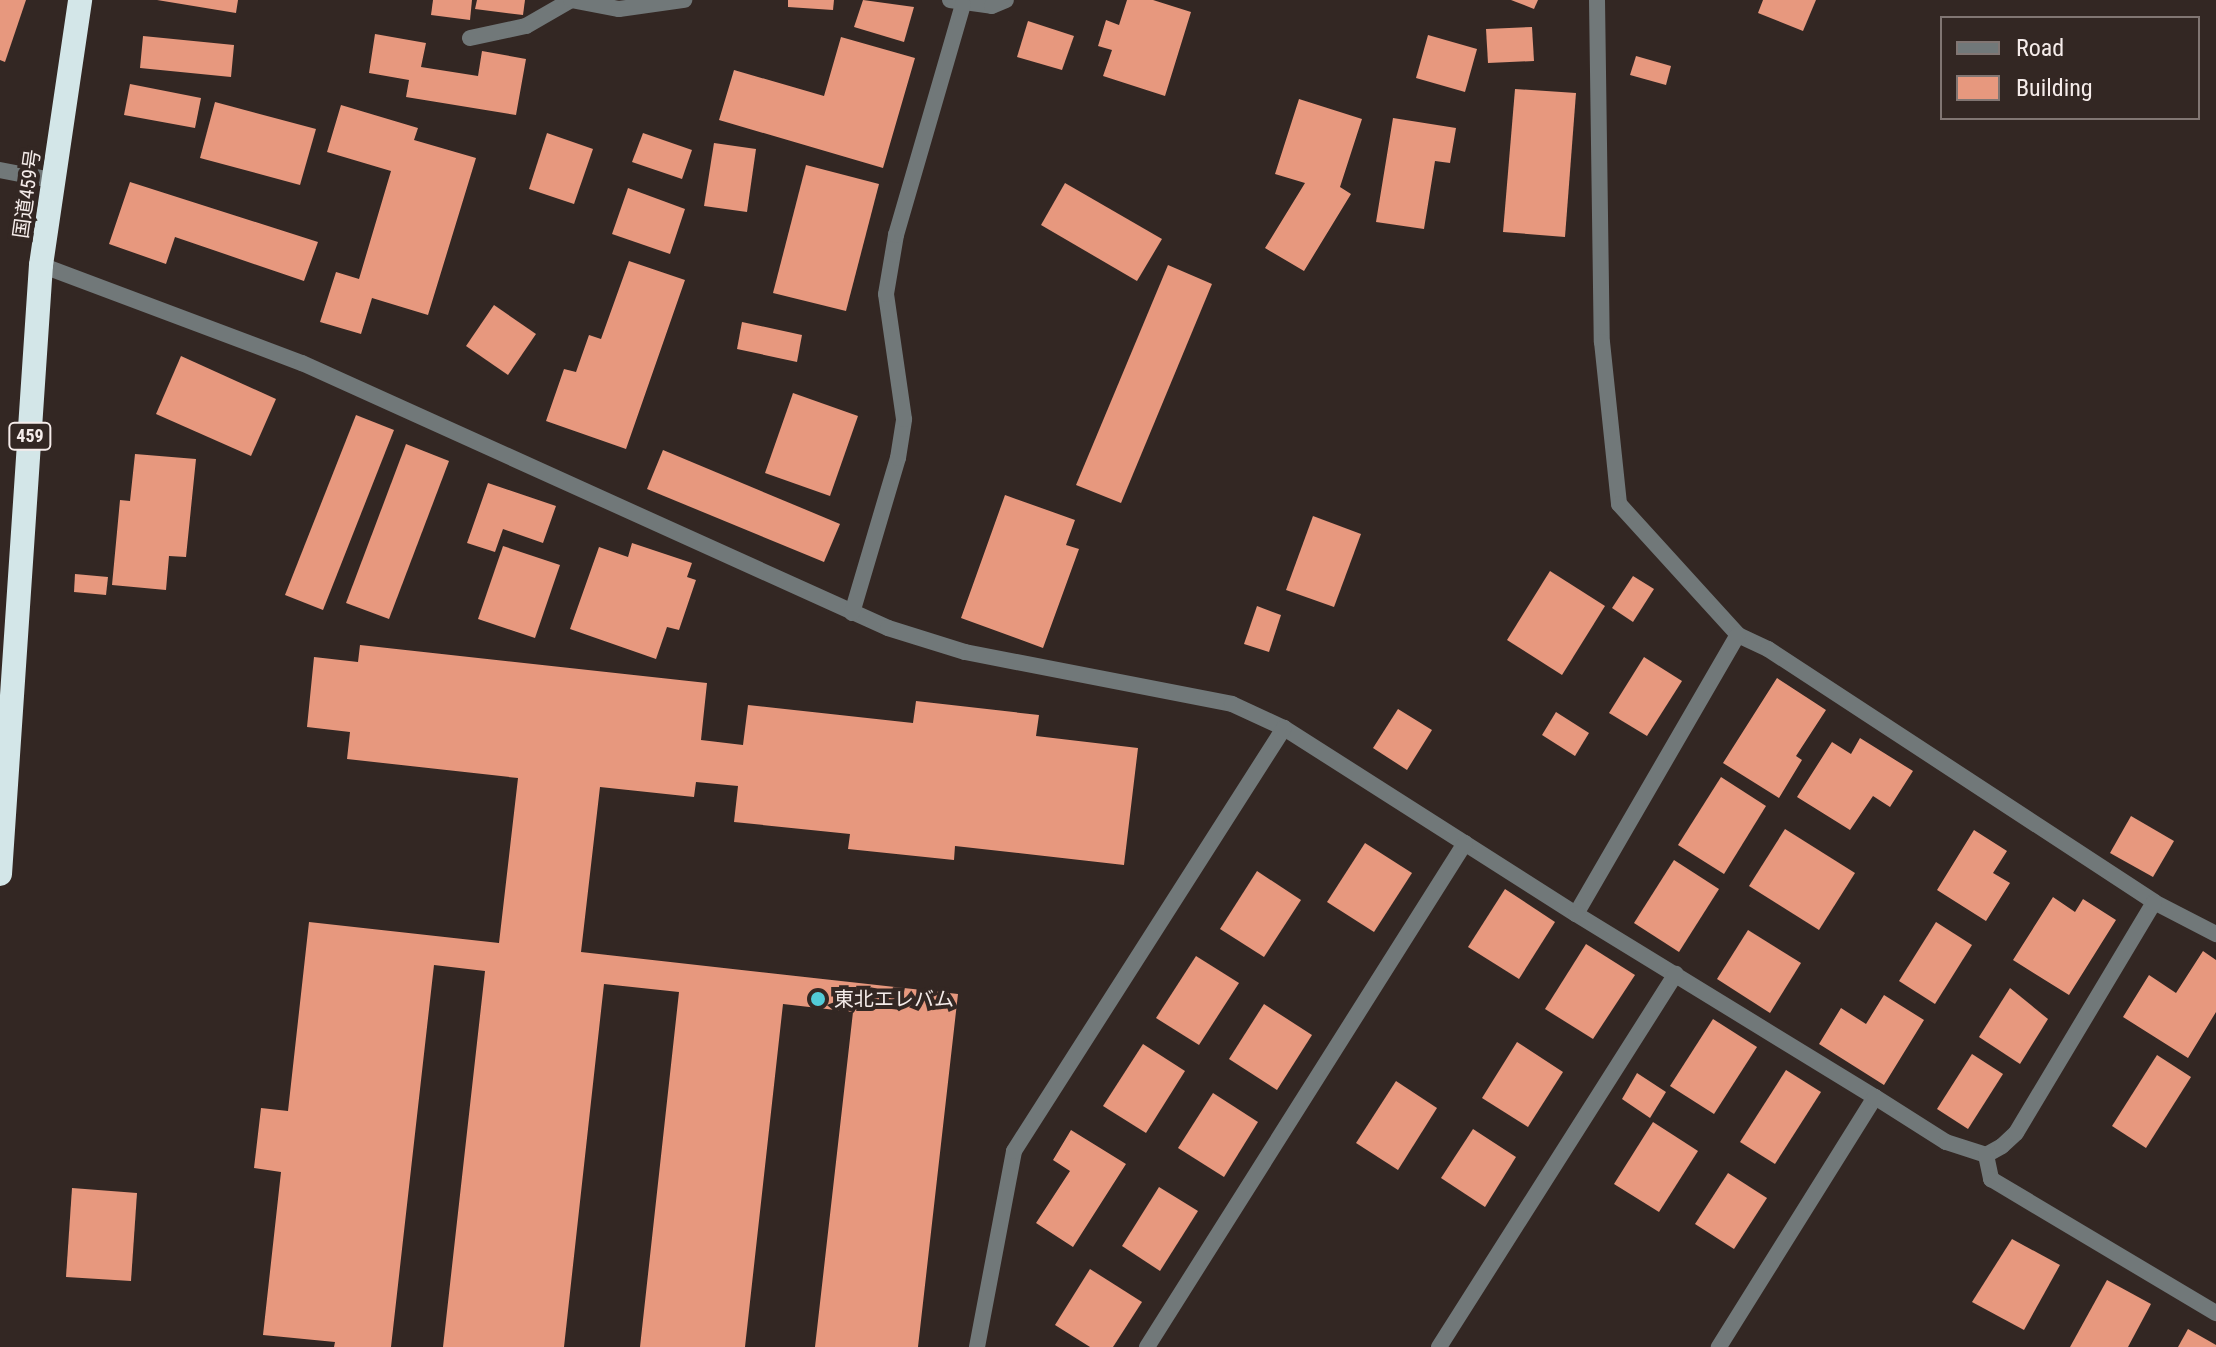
<!DOCTYPE html>
<html>
<head>
<meta charset="utf-8">
<style>
	body { margin:0 }
	#map { position:relative; width:2216px; height:1347px; overflow:hidden; background:#332723; font-family:"Roboto Condensed","Noto Sans JP",sans-serif }
	div>[style] { position:absolute }
	[style*='--x'] { left:calc(var(--x)*1px); top:calc(var(--y)*1px); width:calc(var(--w)*1px); rotate:calc(var(--a)*1deg) }
	.building>* { inset:0; background:#e7987e }
	.street>* { height:16px; margin:-8px; padding:0 8px; transform-origin:8px; border-radius:8px; background:#717879 }
	.highway>* { height:24px; margin:-12px; padding:0 12px; transform-origin:12px; border-radius:12px; background:#d3e6e8 }
	.dots>* { width:22px; height:22px; translate:-50% -50%; box-sizing:border-box; border:4px solid #332723; border-radius:50% }
	span { translate:-50% -50%; white-space:nowrap; text-align:center; line-height:1.15; -webkit-text-stroke:8px #332723; paint-order:stroke }
	.shield-label span { padding:2px 6px; background:#332723; border:2px solid; border-radius:6px; -webkit-text-stroke-width:0 }
	.shield-label { font-size:18px; color:#f5ecea; font-weight:700 }
	.street-label { font-size:20px; color:#f5ecea }
	.poi-label { font-size:20px; color:#f5ecea }
	.left { translate:0 -50%; text-align:left }
	.legend { position:absolute; left:1940px; top:16px; width:260px; height:104px; box-sizing:border-box; background:#332723; border:2px solid #817673; margin:0; padding:10px 14px; list-style:none; font-size:24px; color:#f5ecea }
	.legend li { display:flex; align-items:center; gap:16px; height:40px }
	.legend b { width:40px; border:2px solid #817673 }
</style>
</head>
<body>
<div id="map">
	<div class="building">
		<i style="clip-path:polygon(0 0,26px 0,5px 62px,0 60px)"></i>
		<i style="clip-path:polygon(157px 0,238px 0,236px 13px)"></i>
		<i style="clip-path:polygon(433px 0,472px 0,470px 20px,431px 15px)"></i>
		<i style="clip-path:polygon(477px 0,525px 0,523px 15px,475px 9px)"></i>
		<i style="clip-path:polygon(788px 0,834px 0,833px 10px,788px 7px)"></i>
		<i style="clip-path:polygon(863px 0,914px 7px,904px 42px,854px 27px)"></i>
		<i style="clip-path:polygon(1127px 0,1153px 0,1191px 12px,1165px 96px,1103px 76px,1112px 50px,1098px 46px,1106px 20px,1119px 25px)"></i>
		<i style="clip-path:polygon(1511px 0,1538px 0,1534px 9px)"></i>
		<i style="clip-path:polygon(1763px 0,1816px 0,1803px 31px,1758px 13px)"></i>
		<i style="clip-path:polygon(1028px 21px,1074px 36px,1062px 70px,1017px 57px)"></i>
		<i style="clip-path:polygon(1532px 27px,1534px 61px,1488px 63px,1486px 29px)"></i>
		<i style="clip-path:polygon(375px 34px,426px 43px,421px 67px,478px 76px,482px 51px,526px 59px,516px 115px,406px 97px,409px 80px,369px 73px)"></i>
		<i style="clip-path:polygon(1428px 35px,1477px 49px,1465px 92px,1416px 78px)"></i>
		<i style="clip-path:polygon(143px 36px,234px 45px,231px 77px,140px 68px)"></i>
		<i style="clip-path:polygon(841px 37px,915px 58px,883px 168px,719px 120px,734px 70px,824px 96px)"></i>
		<i style="clip-path:polygon(1636px 56px,1671px 66px,1666px 85px,1630px 75px)"></i>
		<i style="clip-path:polygon(130px 84px,201px 98px,195px 128px,124px 115px)"></i>
		<i style="clip-path:polygon(1515px 89px,1576px 93px,1565px 237px,1503px 232px)"></i>
		<i style="clip-path:polygon(1299px 99px,1362px 119px,1340px 187px,1351px 194px,1304px 271px,1265px 248px,1305px 183px,1275px 174px)"></i>
		<i style="clip-path:polygon(215px 102px,316px 129px,300px 185px,200px 158px)"></i>
		<i style="clip-path:polygon(341px 105px,418px 128px,414px 140px,476px 158px,428px 315px,372px 298px,361px 334px,320px 322px,336px 272px,359px 279px,391px 171px,327px 152px)"></i>
		<i style="clip-path:polygon(1393px 118px,1456px 128px,1450px 163px,1435px 161px,1424px 229px,1376px 222px)"></i>
		<i style="clip-path:polygon(547px 133px,593px 149px,574px 204px,529px 189px)"></i>
		<i style="clip-path:polygon(643px 133px,692px 150px,682px 179px,632px 162px)"></i>
		<i style="clip-path:polygon(714px 143px,756px 149px,747px 212px,704px 206px)"></i>
		<i style="clip-path:polygon(806px 165px,879px 184px,846px 311px,773px 293px)"></i>
		<i style="clip-path:polygon(130px 182px,318px 242px,304px 281px,175px 237px,166px 264px,109px 244px)"></i>
		<i style="clip-path:polygon(1065px 183px,1162px 239px,1137px 281px,1041px 225px)"></i>
		<i style="clip-path:polygon(628px 188px,685px 209px,670px 254px,612px 234px)"></i>
		<i style="clip-path:polygon(629px 261px,685px 280px,626px 449px,546px 421px,564px 369px,576px 372px,589px 335px,601px 339px)"></i>
		<i style="clip-path:polygon(1168px 265px,1212px 284px,1121px 503px,1076px 485px)"></i>
		<i style="clip-path:polygon(494px 305px,536px 334px,508px 375px,466px 346px)"></i>
		<i style="clip-path:polygon(742px 322px,802px 335px,797px 362px,737px 349px)"></i>
		<i style="clip-path:polygon(181px 356px,276px 399px,251px 456px,156px 414px)"></i>
		<i style="clip-path:polygon(793px 393px,858px 416px,830px 496px,765px 473px)"></i>
		<i style="clip-path:polygon(356px 415px,394px 430px,323px 610px,285px 595px)"></i>
		<i style="clip-path:polygon(406px 444px,449px 461px,389px 619px,346px 603px)"></i>
		<i style="clip-path:polygon(663px 450px,840px 524px,824px 562px,647px 489px)"></i>
		<i style="clip-path:polygon(135px 454px,196px 459px,186px 557px,169px 556px,166px 590px,112px 585px,120px 500px,130px 501px)"></i>
		<i style="clip-path:polygon(488px 483px,556px 506px,543px 543px,503px 529px,495px 552px,467px 543px)"></i>
		<i style="clip-path:polygon(1005px 495px,1075px 520px,1066px 545px,1079px 549px,1043px 648px,961px 618px)"></i>
		<i style="clip-path:polygon(1313px 516px,1361px 534px,1334px 607px,1286px 590px)"></i>
		<i style="clip-path:polygon(632px 543px,692px 563px,687px 577px,696px 580px,679px 630px,667px 627px,656px 659px,570px 629px,599px 547px,628px 557px)"></i>
		<i style="clip-path:polygon(503px 546px,560px 565px,535px 638px,478px 619px)"></i>
		<i style="clip-path:polygon(1550px 571px,1605px 606px,1562px 675px,1507px 640px)"></i>
		<i style="clip-path:polygon(75px 574px,108px 577px,106px 595px,74px 592px)"></i>
		<i style="clip-path:polygon(1633px 576px,1654px 589px,1633px 622px,1612px 608px)"></i>
		<i style="clip-path:polygon(1257px 606px,1281px 615px,1269px 652px,1244px 644px)"></i>
		<i style="clip-path:polygon(360px 645px,707px 683px,701px 740px,743px 745px,748px 705px,913px 723px,916px 701px,1039px 715px,1036px 736px,1138px 748px,1124px 865px,955px 846px,954px 860px,848px 849px,850px 834px,734px 822px,738px 786px,696px 782px,694px 797px,600px 787px,581px 952px,958px 994px,918px 1347px,815px 1347px,853px 1012px,783px 1004px,745px 1347px,640px 1347px,679px 992px,604px 984px,564px 1347px,443px 1347px,485px 971px,434px 965px,391px 1347px,334px 1347px,335px 1342px,263px 1335px,281px 1172px,254px 1168px,261px 1108px,288px 1111px,309px 922px,499px 943px,518px 778px,347px 759px,350px 732px,307px 727px,314px 657px,358px 662px)"></i>
		<i style="clip-path:polygon(1644px 657px,1682px 681px,1647px 736px,1609px 713px)"></i>
		<i style="clip-path:polygon(1777px 678px,1826px 710px,1796px 756px,1802px 760px,1779px 798px,1723px 763px)"></i>
		<i style="clip-path:polygon(1398px 709px,1432px 730px,1407px 770px,1373px 748px)"></i>
		<i style="clip-path:polygon(1556px 712px,1589px 733px,1575px 756px,1542px 735px)"></i>
		<i style="clip-path:polygon(1860px 738px,1913px 771px,1890px 807px,1873px 796px,1850px 830px,1797px 797px,1832px 742px,1851px 754px)"></i>
		<i style="clip-path:polygon(1721px 777px,1766px 806px,1724px 874px,1678px 845px)"></i>
		<i style="clip-path:polygon(2131px 816px,2174px 841px,2153px 877px,2110px 853px)"></i>
		<i style="clip-path:polygon(1785px 829px,1855px 873px,1819px 930px,1749px 886px)"></i>
		<i style="clip-path:polygon(1974px 830px,2007px 851px,1993px 873px,2010px 883px,1986px 921px,1937px 890px)"></i>
		<i style="clip-path:polygon(1365px 843px,1412px 873px,1374px 932px,1327px 902px)"></i>
		<i style="clip-path:polygon(1674px 860px,1719px 889px,1679px 952px,1634px 923px)"></i>
		<i style="clip-path:polygon(1257px 871px,1301px 900px,1264px 957px,1220px 929px)"></i>
		<i style="clip-path:polygon(1505px 889px,1555px 922px,1519px 979px,1468px 947px)"></i>
		<i style="clip-path:polygon(2053px 897px,2075px 912px,2083px 899px,2116px 920px,2069px 995px,2013px 960px)"></i>
		<i style="clip-path:polygon(1936px 922px,1972px 945px,1935px 1004px,1899px 981px)"></i>
		<i style="clip-path:polygon(1748px 930px,1801px 963px,1770px 1013px,1717px 979px)"></i>
		<i style="clip-path:polygon(1586px 944px,1635px 975px,1593px 1039px,1545px 1009px)"></i>
		<i style="clip-path:polygon(2203px 951px,2216px 960px,2216px 1012px,2188px 1058px,2123px 1017px,2149px 975px,2176px 993px)"></i>
		<i style="clip-path:polygon(1196px 956px,1239px 983px,1199px 1045px,1156px 1018px)"></i>
		<i style="clip-path:polygon(2010px 988px,2048px 1019px,2020px 1064px,1979px 1037px)"></i>
		<i style="clip-path:polygon(1884px 995px,1924px 1020px,1884px 1085px,1819px 1044px,1841px 1008px,1866px 1024px)"></i>
		<i style="clip-path:polygon(1264px 1004px,1312px 1035px,1277px 1090px,1229px 1059px)"></i>
		<i style="clip-path:polygon(1713px 1019px,1757px 1047px,1714px 1114px,1670px 1086px)"></i>
		<i style="clip-path:polygon(1517px 1042px,1563px 1072px,1528px 1127px,1482px 1098px)"></i>
		<i style="clip-path:polygon(1143px 1044px,1185px 1071px,1146px 1133px,1103px 1106px)"></i>
		<i style="clip-path:polygon(1972px 1054px,2003px 1074px,1968px 1129px,1937px 1109px)"></i>
		<i style="clip-path:polygon(2157px 1055px,2191px 1077px,2146px 1148px,2112px 1126px)"></i>
		<i style="clip-path:polygon(1786px 1070px,1821px 1092px,1775px 1164px,1740px 1142px)"></i>
		<i style="clip-path:polygon(1637px 1073px,1666px 1092px,1650px 1118px,1622px 1099px)"></i>
		<i style="clip-path:polygon(1396px 1081px,1437px 1108px,1398px 1170px,1356px 1143px)"></i>
		<i style="clip-path:polygon(1213px 1093px,1258px 1122px,1224px 1177px,1178px 1148px)"></i>
		<i style="clip-path:polygon(1653px 1122px,1698px 1151px,1659px 1212px,1614px 1184px)"></i>
		<i style="clip-path:polygon(1473px 1129px,1516px 1157px,1485px 1207px,1441px 1178px)"></i>
		<i style="clip-path:polygon(1071px 1130px,1126px 1164px,1073px 1247px,1036px 1223px,1070px 1171px,1053px 1160px)"></i>
		<i style="clip-path:polygon(1728px 1173px,1767px 1198px,1734px 1249px,1695px 1224px)"></i>
		<i style="clip-path:polygon(1159px 1187px,1198px 1211px,1160px 1271px,1122px 1246px)"></i>
		<i style="clip-path:polygon(72px 1188px,137px 1193px,131px 1281px,66px 1277px)"></i>
		<i style="clip-path:polygon(2012px 1239px,2060px 1265px,2024px 1330px,1972px 1302px)"></i>
		<i style="clip-path:polygon(1090px 1269px,1142px 1302px,1113px 1347px,1090px 1347px,1055px 1325px)"></i>
		<i style="clip-path:polygon(2107px 1280px,2151px 1304px,2128px 1347px,2070px 1347px)"></i>
		<i style="clip-path:polygon(2188px 1329px,2216px 1345px,2216px 1347px,2178px 1347px)"></i>
	</div>
	<div class="street">
		<i style="--x:950;--y:0;--w:42;--a:8.1"></i>
		<i style="--x:992;--y:6;--w:15;--a:-23"></i>
		<i style="--x:1597;--y:0;--w:342;--a:89.2"></i>
		<i style="--x:1602;--y:342;--w:163;--a:84"></i>
		<i style="--x:1619;--y:504;--w:177;--a:47.7"></i>
		<i style="--x:1738;--y:635;--w:33;--a:25"></i>
		<i style="--x:1768;--y:649;--w:462;--a:33.2"></i>
		<i style="--x:2154;--y:902;--w:70;--a:27.3"></i>
		<i style="--x:470;--y:38;--w:57;--a:-12.1"></i>
		<i style="--x:526;--y:26;--w:52;--a:-30"></i>
		<i style="--x:571;--y:0;--w:49;--a:10.6"></i>
		<i style="--x:619;--y:9;--w:66;--a:-7.9"></i>
		<i style="--x:0;--y:170;--w:53;--a:10.9"></i>
		<i style="--x:41;--y:265;--w:279;--a:20.6"></i>
		<i style="--x:302;--y:363;--w:643;--a:24.33"></i>
		<i style="--x:888;--y:628;--w:81;--a:17.3"></i>
		<i style="--x:965;--y:652;--w:272;--a:11"></i>
		<i style="--x:1232;--y:704;--w:57;--a:24.8"></i>
		<i style="--x:1284;--y:728;--w:346;--a:32.5"></i>
		<i style="--x:1576;--y:914;--w:323;--a:-59.9"></i>
		<i style="--x:852;--y:613;--w:162;--a:-73.5"></i>
		<i style="--x:898;--y:458;--w:39;--a:-81"></i>
		<i style="--x:904;--y:419;--w:126;--a:-98.2"></i>
		<i style="--x:886;--y:294;--w:60;--a:-80.4"></i>
		<i style="--x:896;--y:235;--w:240;--a:-73.8"></i>
		<i style="--x:1576;--y:914;--w:351;--a:31.5"></i>
		<i style="--x:1875;--y:1097;--w:295;--a:122"></i>
		<i style="--x:1875;--y:1097;--w:84;--a:32.4"></i>
		<i style="--x:1946;--y:1142;--w:42;--a:18"></i>
		<i style="--x:1986;--y:1155;--w:18;--a:-29"></i>
		<i style="--x:2002;--y:1146;--w:19;--a:-43"></i>
		<i style="--x:2016;--y:1133;--w:269;--a:-59.1"></i>
		<i style="--x:1986;--y:1155;--w:25;--a:78"></i>
		<i style="--x:1991;--y:1179;--w:262;--a:30.8"></i>
		<i style="--x:977;--y:1347;--w:199;--a:-79.3"></i>
		<i style="--x:1014;--y:1151;--w:502;--a:-57.45"></i>
		<i style="--x:1147;--y:1347;--w:596;--a:-57.75"></i>
		<i style="--x:1439;--y:1347;--w:442;--a:-57.6"></i>
	</div>
	<div class="highway">
		<i style="--x:0;--y:874;--w:610;--a:-86.15"></i>
		<i style="--x:41;--y:265;--w:268;--a:-81.6"></i>
	</div>
	<div class="dots">
		<i style="left:818px;top:999px;background:#52cbd7"></i>
	</div>
	<div class="shield-label">
		<span style="left:30px;top:436px">459</span>
	</div>
	<div class="street-label">
		<span style="left:27px;top:194px;rotate:-82deg">国道459号</span>
	</div>
	<div class="poi-label">
		<span class="left" style="left:834px;top:999px">東北エレバム</span>
	</div>
	<ul class="legend">
	<li><b style="height:10px;background:#717879"></b>Road</li>
	<li><b style="height:22px;background:#e7987e"></b>Building</li>
	</ul>
</div>
</body>
</html>
